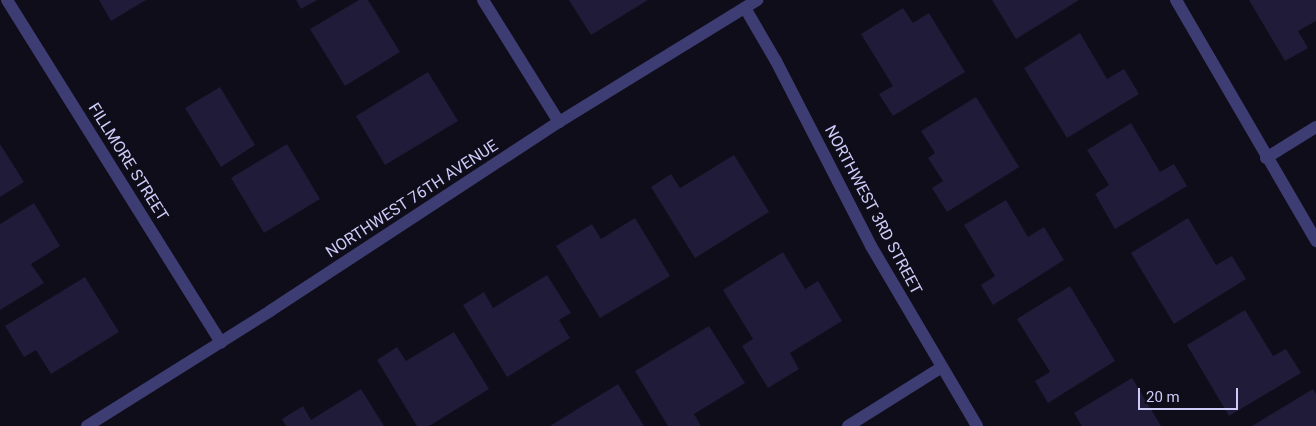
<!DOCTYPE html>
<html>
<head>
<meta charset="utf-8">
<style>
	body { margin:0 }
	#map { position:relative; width:1316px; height:426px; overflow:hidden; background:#0e0d19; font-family:Roboto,sans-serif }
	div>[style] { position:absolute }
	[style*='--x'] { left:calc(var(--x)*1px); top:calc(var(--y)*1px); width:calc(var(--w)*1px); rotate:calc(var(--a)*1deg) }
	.building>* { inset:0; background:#201b38 }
	.street>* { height:12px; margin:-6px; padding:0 6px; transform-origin:6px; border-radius:6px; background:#3d3d73 }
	span { translate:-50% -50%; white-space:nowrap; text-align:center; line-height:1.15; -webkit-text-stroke:5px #0e0d19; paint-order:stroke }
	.street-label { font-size:16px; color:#cfcbf9 }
	.scale { position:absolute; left:1138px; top:388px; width:100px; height:22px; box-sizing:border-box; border:2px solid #cfcbf9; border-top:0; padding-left:6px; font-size:15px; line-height:18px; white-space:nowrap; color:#cfcbf9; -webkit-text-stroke:4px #0e0d19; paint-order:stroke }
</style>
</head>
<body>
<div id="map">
	<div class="building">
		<i style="clip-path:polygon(99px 0,146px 0,111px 21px)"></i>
		<i style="clip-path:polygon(296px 0,317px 0,301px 9px)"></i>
		<i style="clip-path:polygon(359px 0,368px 0,400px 52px,345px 86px,310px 29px)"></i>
		<i style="clip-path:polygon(569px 0,648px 0,591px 35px)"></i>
		<i style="clip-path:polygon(992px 0,1079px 0,1016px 39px)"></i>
		<i style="clip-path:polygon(1249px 0,1316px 0,1316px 21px,1298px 31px,1308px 48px,1285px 61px)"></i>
		<i style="clip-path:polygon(903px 8px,913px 23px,929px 13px,965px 72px,893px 116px,879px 94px,893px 86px,861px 34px)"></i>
		<i style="clip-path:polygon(1080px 33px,1107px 79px,1124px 69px,1139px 94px,1067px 138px,1024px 68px)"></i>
		<i style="clip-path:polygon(428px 72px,458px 121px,385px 165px,356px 116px)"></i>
		<i style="clip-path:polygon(220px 87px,255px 145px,221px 167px,185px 108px)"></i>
		<i style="clip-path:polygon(976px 97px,1019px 167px,947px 212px,932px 188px,943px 181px,928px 158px,935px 153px,921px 131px)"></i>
		<i style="clip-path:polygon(1131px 123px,1160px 172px,1174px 164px,1187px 186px,1115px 229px,1095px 194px,1109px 185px,1087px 150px)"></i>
		<i style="clip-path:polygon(0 144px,24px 182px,0 197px)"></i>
		<i style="clip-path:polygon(287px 144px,320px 199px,264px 233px,231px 178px)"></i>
		<i style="clip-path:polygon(734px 155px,769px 212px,695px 258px,651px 187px,671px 174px,680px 188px)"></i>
		<i style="clip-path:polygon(1006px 200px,1028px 237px,1044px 227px,1064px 260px,993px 305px,981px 285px,995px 276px,964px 225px)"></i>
		<i style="clip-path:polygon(34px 203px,60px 246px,31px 264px,44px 283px,0 310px,0 224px)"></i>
		<i style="clip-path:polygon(635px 218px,670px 276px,600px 318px,556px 246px,592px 224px,601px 239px)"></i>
		<i style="clip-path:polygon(1188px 218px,1216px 265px,1232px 256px,1246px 279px,1174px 324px,1131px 253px)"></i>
		<i style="clip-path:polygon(783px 252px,805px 289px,818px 281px,842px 321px,790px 353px,799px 369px,768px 388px,742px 346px,753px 339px,723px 290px)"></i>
		<i style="clip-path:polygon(547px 275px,571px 313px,559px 320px,570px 338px,507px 377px,463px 305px,484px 292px,493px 308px)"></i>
		<i style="clip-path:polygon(85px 277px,119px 332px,51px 374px,36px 350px,24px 357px,5px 326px)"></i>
		<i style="clip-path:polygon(1070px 286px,1115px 361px,1048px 403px,1035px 381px,1050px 372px,1017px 319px)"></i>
		<i style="clip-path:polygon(1245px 310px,1273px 356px,1286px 349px,1301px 373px,1229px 416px,1187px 345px)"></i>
		<i style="clip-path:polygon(709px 326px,745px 383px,694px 414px,701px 426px,668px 426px,635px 371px)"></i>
		<i style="clip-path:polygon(454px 332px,489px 389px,429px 426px,417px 426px,377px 360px,397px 347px,406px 361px)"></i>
		<i style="clip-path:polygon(1132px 378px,1161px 426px,1082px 426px,1074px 413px)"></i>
		<i style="clip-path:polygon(618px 384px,644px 426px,550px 426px)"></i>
		<i style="clip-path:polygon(361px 389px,384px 426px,286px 426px,282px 419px,303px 406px,311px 420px)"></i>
		<i style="clip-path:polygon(1313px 389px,1316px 394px,1316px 426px,1252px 426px)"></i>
	</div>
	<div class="street">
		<i style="--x:7;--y:0;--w:404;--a:58"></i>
		<i style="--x:483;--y:0;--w:144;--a:58.1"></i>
		<i style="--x:1176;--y:0;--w:279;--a:59.8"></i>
		<i style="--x:745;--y:8;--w:61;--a:59.7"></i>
		<i style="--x:776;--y:61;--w:208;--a:62.8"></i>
		<i style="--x:871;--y:246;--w:209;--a:59.5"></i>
		<i style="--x:1266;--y:158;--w:59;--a:-31.8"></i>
		<i style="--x:87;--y:426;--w:216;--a:-32.1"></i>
		<i style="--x:270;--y:311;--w:345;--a:-33.2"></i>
		<i style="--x:559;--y:122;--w:233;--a:-31.6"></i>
		<i style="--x:848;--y:426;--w:111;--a:-32.1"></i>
	</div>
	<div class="street-label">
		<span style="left:128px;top:162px;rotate:58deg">FILLMORE STREET</span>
		<span style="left:412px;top:199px;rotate:-33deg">NORTHWEST 76TH AVENUE</span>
		<span style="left:873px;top:210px;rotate:62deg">NORTHWEST 3RD STREET</span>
	</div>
	<div class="scale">20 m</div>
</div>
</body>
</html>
